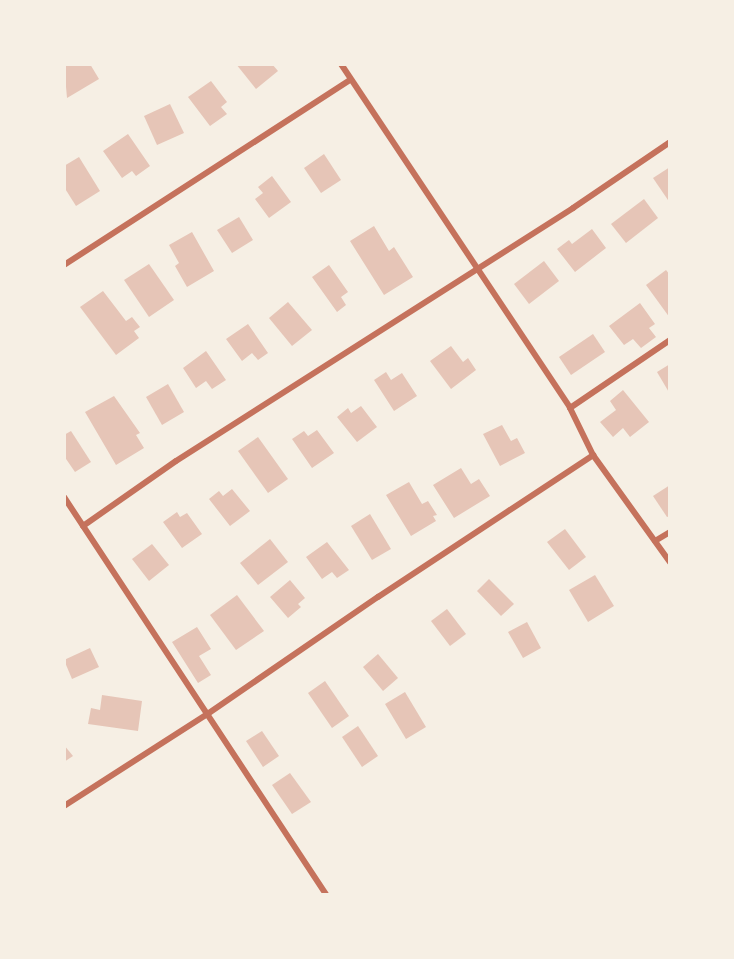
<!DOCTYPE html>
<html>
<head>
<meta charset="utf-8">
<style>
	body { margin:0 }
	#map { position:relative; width:734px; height:959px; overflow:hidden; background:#f6efe4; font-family:"IBM Plex Sans",sans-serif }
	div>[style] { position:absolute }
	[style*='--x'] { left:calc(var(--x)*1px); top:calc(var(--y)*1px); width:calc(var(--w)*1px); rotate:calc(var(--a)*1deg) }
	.building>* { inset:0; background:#e6c5b7 }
	.minor>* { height:6px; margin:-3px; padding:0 3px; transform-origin:3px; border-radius:3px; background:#c5725c }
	span { translate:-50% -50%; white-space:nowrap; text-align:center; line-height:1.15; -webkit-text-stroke:4.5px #f6efe4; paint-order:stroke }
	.frame { position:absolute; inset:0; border:66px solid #f6efe4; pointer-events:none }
</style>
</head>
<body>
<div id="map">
	<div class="building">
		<i style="clip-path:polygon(64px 64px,90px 64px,99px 79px,67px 98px)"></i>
		<i style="clip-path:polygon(236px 64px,272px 64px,278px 71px,256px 89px)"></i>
		<i style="clip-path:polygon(211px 81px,227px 102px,221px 107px,227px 114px,210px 126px,188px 97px)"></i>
		<i style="clip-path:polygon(170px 104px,184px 133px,157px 145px,144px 116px)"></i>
		<i style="clip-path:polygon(128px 134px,150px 166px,136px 176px,132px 171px,122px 178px,103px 151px)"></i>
		<i style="clip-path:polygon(324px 154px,341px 180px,321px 193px,304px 168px)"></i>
		<i style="clip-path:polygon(79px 157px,100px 191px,76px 206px,64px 187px,64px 166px)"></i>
		<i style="clip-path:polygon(670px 167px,670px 203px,653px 178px)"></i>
		<i style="clip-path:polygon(272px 176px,291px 202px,269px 218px,255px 199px,263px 193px,258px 187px)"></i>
		<i style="clip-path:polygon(644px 199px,658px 218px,626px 243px,611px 224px)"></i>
		<i style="clip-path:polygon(239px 217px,253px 240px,232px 253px,217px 230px)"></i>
		<i style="clip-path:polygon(374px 226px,389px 251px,394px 247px,413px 277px,384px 295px,350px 241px)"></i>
		<i style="clip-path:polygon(592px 229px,606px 248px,575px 272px,557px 249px,569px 240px,572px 244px)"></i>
		<i style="clip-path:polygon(192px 232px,214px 271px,187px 287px,175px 266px,179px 263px,169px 245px)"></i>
		<i style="clip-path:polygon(544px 261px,559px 281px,529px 304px,514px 284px)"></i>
		<i style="clip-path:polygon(149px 264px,174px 300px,149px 317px,124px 280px)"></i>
		<i style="clip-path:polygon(329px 265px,348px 292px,341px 297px,346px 305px,337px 312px,312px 277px)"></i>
		<i style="clip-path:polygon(666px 270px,670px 275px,670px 318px,646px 285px)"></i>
		<i style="clip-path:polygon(103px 291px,126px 321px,132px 317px,140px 327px,134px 331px,139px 338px,116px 355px,80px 307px)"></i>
		<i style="clip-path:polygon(288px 302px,312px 330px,292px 346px,269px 318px)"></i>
		<i style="clip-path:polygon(640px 303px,655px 324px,649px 328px,656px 337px,641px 348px,633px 339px,624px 345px,609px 326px)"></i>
		<i style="clip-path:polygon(248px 324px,268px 353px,258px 360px,252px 353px,242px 361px,226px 339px)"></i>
		<i style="clip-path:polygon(593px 334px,605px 352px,571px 375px,559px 357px)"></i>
		<i style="clip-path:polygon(451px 346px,463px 362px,468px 358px,476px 370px,451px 389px,430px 361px)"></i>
		<i style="clip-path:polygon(206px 351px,226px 380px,212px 389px,206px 381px,196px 388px,183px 368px)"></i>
		<i style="clip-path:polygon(670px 364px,670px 394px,657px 372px)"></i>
		<i style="clip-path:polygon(386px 372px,391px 380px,402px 373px,417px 396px,394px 411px,374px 380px)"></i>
		<i style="clip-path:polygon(168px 384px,184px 412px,162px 425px,146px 397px)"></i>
		<i style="clip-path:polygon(623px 390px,649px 422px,630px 437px,623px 428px,613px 437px,600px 422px,616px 410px,610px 401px)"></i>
		<i style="clip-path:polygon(114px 396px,140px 433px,136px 435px,144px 448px,116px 465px,85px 412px)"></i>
		<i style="clip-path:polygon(361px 406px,377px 427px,357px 442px,337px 417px,348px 408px,351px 413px)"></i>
		<i style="clip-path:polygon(502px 425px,511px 441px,517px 438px,525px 453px,500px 466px,483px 434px)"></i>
		<i style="clip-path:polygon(317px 430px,334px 453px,312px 468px,292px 439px,304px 431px,308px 436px)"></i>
		<i style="clip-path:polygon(71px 431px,91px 462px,75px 472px,64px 456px,64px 435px)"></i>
		<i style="clip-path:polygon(258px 437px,288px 479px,268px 493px,238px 451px)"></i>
		<i style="clip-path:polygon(461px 468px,471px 484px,479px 479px,490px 496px,454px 518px,433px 485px)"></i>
		<i style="clip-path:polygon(409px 482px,422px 504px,428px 501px,437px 515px,433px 516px,436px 521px,411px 536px,386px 495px)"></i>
		<i style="clip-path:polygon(670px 485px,670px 516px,667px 517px,653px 496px)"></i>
		<i style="clip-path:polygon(232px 489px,250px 511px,230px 526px,209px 499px,219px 491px,223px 496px)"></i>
		<i style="clip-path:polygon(177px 512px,180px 517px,187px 513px,202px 534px,182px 548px,163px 522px)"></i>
		<i style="clip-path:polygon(370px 514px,391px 549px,372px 560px,351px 526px)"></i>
		<i style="clip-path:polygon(565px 529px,586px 557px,569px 570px,547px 542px)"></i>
		<i style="clip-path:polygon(270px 539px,288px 562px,258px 585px,240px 563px)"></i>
		<i style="clip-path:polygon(327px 542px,349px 570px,337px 578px,332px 572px,322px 579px,306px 557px)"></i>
		<i style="clip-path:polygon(152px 544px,169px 565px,149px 581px,132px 559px)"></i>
		<i style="clip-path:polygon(595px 575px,614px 606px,588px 622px,569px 590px)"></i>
		<i style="clip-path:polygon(489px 579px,514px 604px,501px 616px,477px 591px)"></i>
		<i style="clip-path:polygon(290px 580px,305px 598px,298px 604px,301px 607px,288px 618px,270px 597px)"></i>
		<i style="clip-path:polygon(237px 595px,264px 631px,236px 650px,210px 615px)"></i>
		<i style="clip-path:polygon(447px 609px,466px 634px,450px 646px,431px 621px)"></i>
		<i style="clip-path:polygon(527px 622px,541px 648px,523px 658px,508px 632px)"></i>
		<i style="clip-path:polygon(197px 627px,211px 649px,199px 656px,211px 675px,198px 683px,172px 642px)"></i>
		<i style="clip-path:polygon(90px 648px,99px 667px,72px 679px,64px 660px)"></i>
		<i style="clip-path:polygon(378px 654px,398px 678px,383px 691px,363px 667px)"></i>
		<i style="clip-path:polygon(325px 681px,349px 716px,332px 728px,308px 693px)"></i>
		<i style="clip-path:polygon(405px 692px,426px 727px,406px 739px,385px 704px)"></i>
		<i style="clip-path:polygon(102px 695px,142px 701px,138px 731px,88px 724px,91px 708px,100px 710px)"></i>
		<i style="clip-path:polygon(358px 726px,378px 756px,362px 767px,342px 737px)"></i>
		<i style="clip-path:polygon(262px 731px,279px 756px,263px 767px,246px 741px)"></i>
		<i style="clip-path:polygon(64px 745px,73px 756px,64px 762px)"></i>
		<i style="clip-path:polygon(290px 773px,311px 802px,292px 814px,272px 785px)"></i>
	</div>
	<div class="minor">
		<i style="--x:341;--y:64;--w:413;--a:56.3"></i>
		<i style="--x:570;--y:408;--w:52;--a:63.9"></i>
		<i style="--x:593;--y:455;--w:132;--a:54.3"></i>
		<i style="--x:64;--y:265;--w:341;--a:-32.9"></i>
		<i style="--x:570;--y:408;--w:121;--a:-34.2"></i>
		<i style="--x:64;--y:497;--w:476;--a:56.6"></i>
		<i style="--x:83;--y:526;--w:113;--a:-35"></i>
		<i style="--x:176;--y:461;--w:471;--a:-32.5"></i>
		<i style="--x:573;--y:208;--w:117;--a:-34.2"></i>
		<i style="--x:655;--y:541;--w:17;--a:-31"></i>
		<i style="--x:64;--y:806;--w:169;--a:-32.7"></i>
		<i style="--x:206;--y:715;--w:209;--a:-34.5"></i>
		<i style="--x:378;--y:597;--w:258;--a:-33.4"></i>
	</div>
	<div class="frame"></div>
</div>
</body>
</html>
